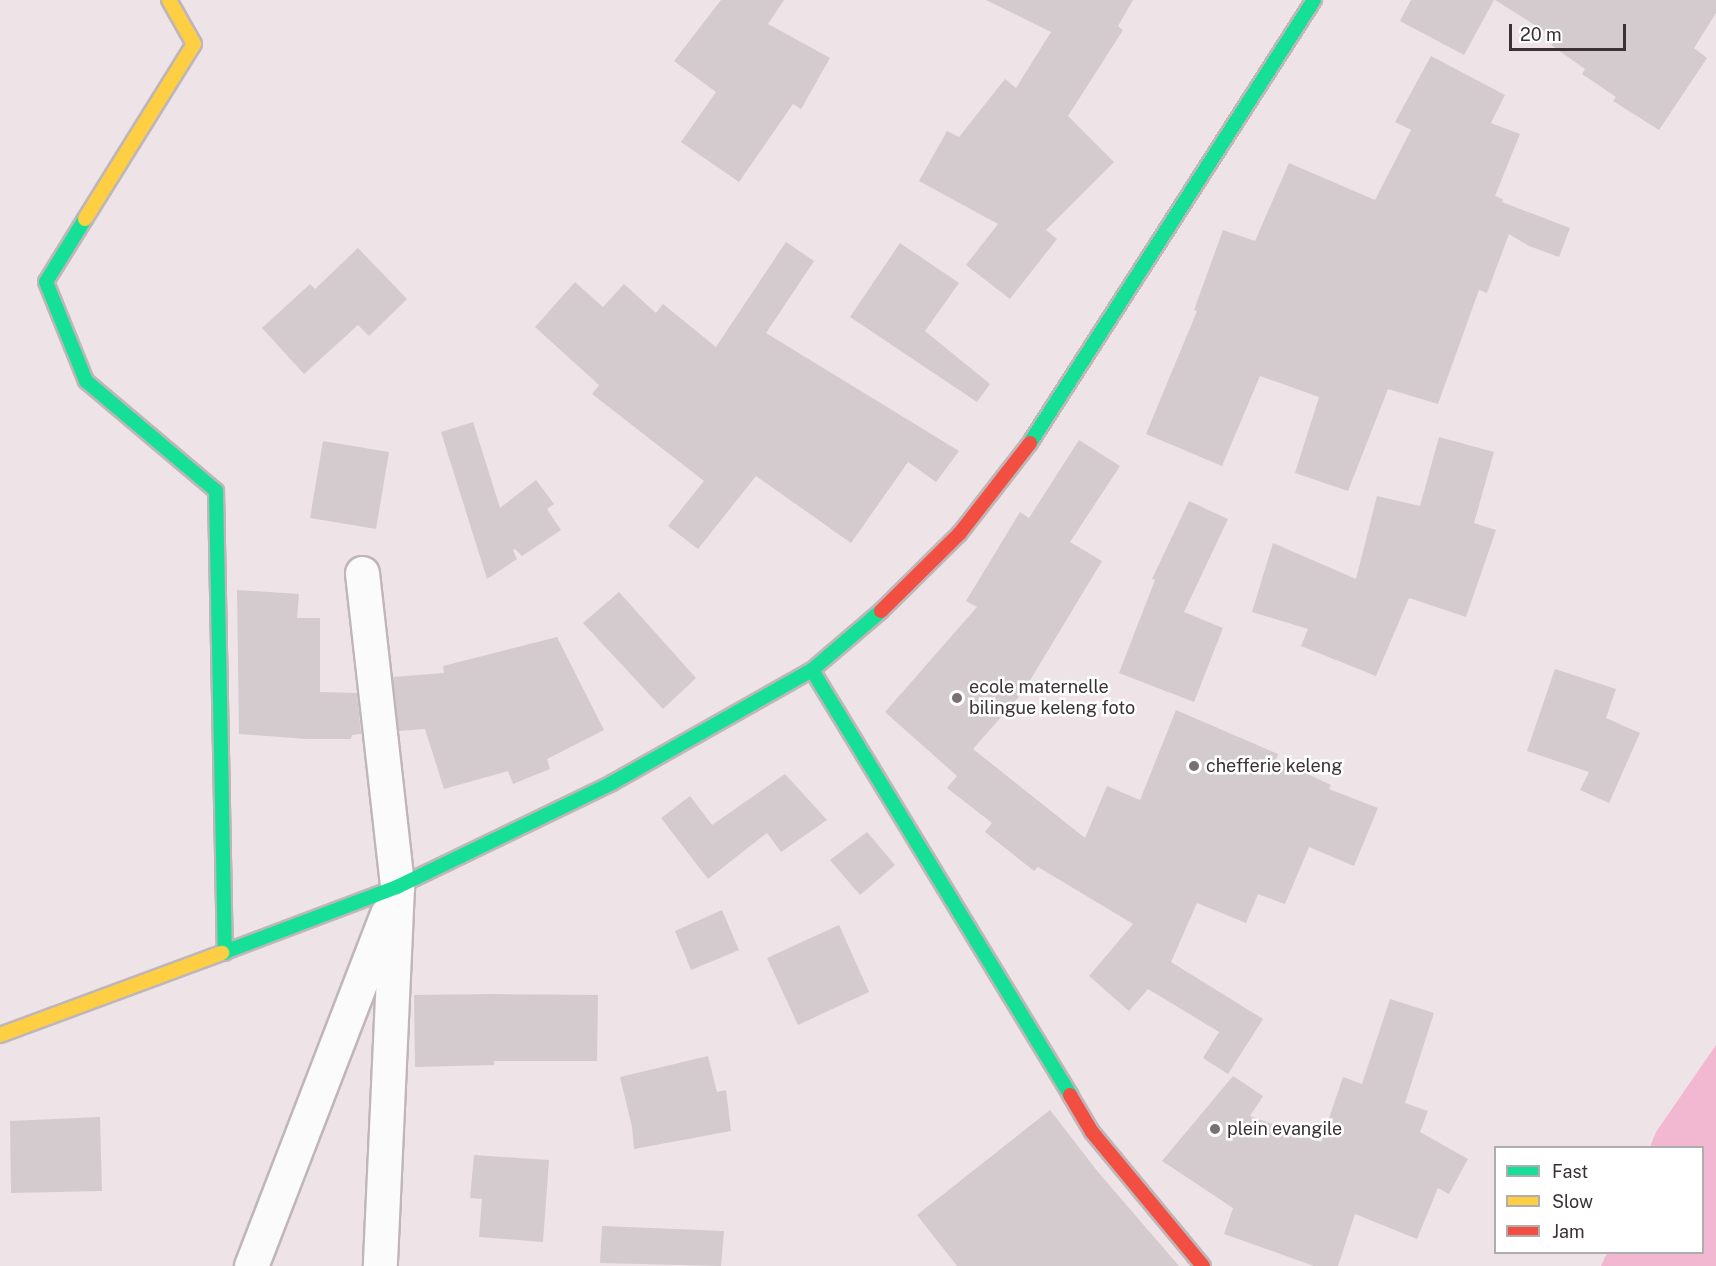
<!DOCTYPE html>
<html>
<head>
<meta charset="utf-8">
<style>
	body { margin:0 }
	#map { position:relative; width:1716px; height:1266px; overflow:hidden; background:#eee4e7; font-family:"Public Sans",sans-serif }
	div>[style] { position:absolute }
	[style*='--x'] { left:calc(var(--x)*1px); top:calc(var(--y)*1px); width:calc(var(--w)*1px); rotate:calc(var(--a)*1deg) }
	.forest>* { inset:0; background:#f2b7d1 }
	.building>* { inset:0; background:#d3cbce }
	.roads { filter:drop-shadow(2px 0 #bfb6b9) drop-shadow(-2px 0 #bfb6b9) drop-shadow(0 2px #bfb6b9) drop-shadow(0 -2px #bfb6b9) }
	.street>* { height:33px; margin:-16.5px; padding:0 16.5px; transform-origin:16.5px; border-radius:16.5px; background:#fcfbfb }
	.fast>* { height:14px; margin:-7px; padding:0 7px; transform-origin:7px; border-radius:7px; background:#16e098 }
	.slow>* { height:14px; margin:-7px; padding:0 7px; transform-origin:7px; border-radius:7px; background:#ffcf43 }
	.jam>* { height:14px; margin:-7px; padding:0 7px; transform-origin:7px; border-radius:7px; background:#f24e42 }
	.dots>* { width:16px; height:16px; translate:-50% -50%; box-sizing:border-box; border:3px solid #fff; border-radius:50% }
	span { translate:-50% -50%; white-space:nowrap; text-align:center; line-height:1.15; -webkit-text-stroke:5px #fff; paint-order:stroke }
	.poi-label { font-size:18px; color:#3a3235 }
	.left { translate:0 -50%; text-align:left }
	.legend { position:absolute; left:1494px; top:1146px; width:210px; height:108px; box-sizing:border-box; background:#fff; border:2px solid #b0adae; margin:0; padding:8px 10px; list-style:none; font-size:18px; color:#3a3235 }
	.legend li { display:flex; align-items:center; gap:12px; height:30px }
	.legend b { width:30px; border:2px solid #b0adae }
	.scale { position:absolute; left:1509px; top:24px; width:117px; height:27px; box-sizing:border-box; border:3px solid #3a3235; border-top:0; padding-left:8px; font-size:18px; line-height:21px; white-space:nowrap; color:#3a3235; -webkit-text-stroke:4px #fff; paint-order:stroke }
</style>
</head>
<body>
<div id="map">
	<div class="forest">
		<i style="clip-path:polygon(1716px 1045px,1716px 1266px,1601px 1266px,1607px 1253px,1702px 1252px,1702px 1148px,1650px 1147px,1656px 1132px)"></i>
	</div>
	<div class="building">
		<i style="clip-path:polygon(721px 0,784px 0,768px 24px,830px 58px,801px 109px,793px 104px,739px 182px,681px 142px,716px 92px,674px 61px)"></i>
		<i style="clip-path:polygon(986px 0,1133px 0,1118px 26px,1123px 30px,1068px 116px,1114px 162px,1046px 230px,1057px 239px,1010px 299px,966px 265px,998px 224px,919px 181px,947px 131px,959px 137px,1005px 79px,1016px 88px,1051px 32px)"></i>
		<i style="clip-path:polygon(1411px 0,1494px 0,1464px 55px,1400px 21px)"></i>
		<i style="clip-path:polygon(1495px 0,1716px 0,1716px 13px,1694px 48px,1707px 58px,1659px 130px,1613px 101px,1616px 97px,1582px 74px,1585px 69px,1551px 45px,1557px 39px)"></i>
		<i style="clip-path:polygon(1431px 56px,1505px 95px,1491px 123px,1520px 134px,1495px 196px,1503px 199px,1502px 202px,1570px 228px,1559px 257px,1529px 246px,1509px 234px,1487px 293px,1479px 290px,1438px 404px,1388px 389px,1348px 491px,1295px 473px,1319px 397px,1260px 376px,1222px 466px,1146px 434px,1197px 311px,1194px 310px,1223px 230px,1255px 241px,1289px 163px,1375px 200px,1411px 130px,1395px 122px)"></i>
		<i style="clip-path:polygon(786px 242px,814px 261px,766px 333px,959px 451px,936px 482px,908px 462px,851px 543px,756px 476px,698px 549px,668px 526px,704px 481px,592px 394px,599px 385px,535px 327px,575px 282px,603px 307px,624px 284px,656px 313px,663px 304px,716px 347px)"></i>
		<i style="clip-path:polygon(900px 243px,959px 283px,925px 331px,990px 384px,977px 402px,850px 317px)"></i>
		<i style="clip-path:polygon(358px 248px,407px 299px,369px 336px,358px 325px,304px 374px,262px 328px,310px 284px,315px 289px)"></i>
		<i style="clip-path:polygon(473px 422px,500px 508px,536px 480px,554px 504px,547px 509px,561px 530px,522px 556px,515px 549px,513px 550px,517px 559px,487px 579px,441px 432px)"></i>
		<i style="clip-path:polygon(1439px 437px,1494px 452px,1474px 523px,1496px 530px,1466px 617px,1409px 598px,1376px 676px,1301px 646px,1308px 629px,1252px 612px,1273px 543px,1356px 579px,1377px 496px,1420px 506px)"></i>
		<i style="clip-path:polygon(1079px 440px,1120px 466px,1070px 542px,1102px 561px,1023px 692px,973px 749px,1085px 838px,1107px 786px,1140px 800px,1176px 710px,1278px 754px,1276px 759px,1331px 785px,1329px 789px,1378px 808px,1354px 866px,1309px 847px,1285px 904px,1258px 894px,1246px 923px,1197px 903px,1171px 962px,1263px 1019px,1228px 1074px,1203px 1058px,1219px 1032px,1148px 989px,1129px 1011px,1089px 976px,1133px 924px,1038px 867px,1034px 871px,985px 832px,992px 823px,947px 788px,957px 776px,885px 712px,977px 607px,966px 601px,1020px 512px,1029px 518px)"></i>
		<i style="clip-path:polygon(323px 441px,389px 452px,376px 529px,310px 518px)"></i>
		<i style="clip-path:polygon(1189px 501px,1228px 519px,1184px 612px,1223px 628px,1194px 702px,1119px 673px,1155px 580px,1152px 579px)"></i>
		<i style="clip-path:polygon(237px 590px,299px 594px,297px 618px,320px 618px,320px 692px,357px 693px,361px 734px,352px 735px,351px 739px,307px 739px,239px 734px)"></i>
		<i style="clip-path:polygon(619px 592px,696px 678px,663px 709px,583px 623px)"></i>
		<i style="clip-path:polygon(557px 637px,604px 730px,547px 759px,550px 769px,513px 784px,508px 771px,444px 789px,425px 729px,399px 731px,392px 677px,444px 673px,443px 666px)"></i>
		<i style="clip-path:polygon(1555px 669px,1616px 689px,1606px 718px,1640px 733px,1609px 803px,1580px 790px,1589px 772px,1527px 751px)"></i>
		<i style="clip-path:polygon(785px 774px,827px 820px,781px 852px,767px 833px,708px 879px,661px 818px,690px 796px,712px 825px)"></i>
		<i style="clip-path:polygon(867px 832px,895px 865px,860px 895px,830px 860px)"></i>
		<i style="clip-path:polygon(722px 910px,739px 950px,691px 970px,675px 931px)"></i>
		<i style="clip-path:polygon(839px 925px,869px 992px,798px 1025px,767px 958px)"></i>
		<i style="clip-path:polygon(493px 994px,598px 995px,597px 1061px,494px 1061px,494px 1065px,415px 1067px,414px 995px)"></i>
		<i style="clip-path:polygon(1390px 999px,1434px 1013px,1405px 1103px,1428px 1111px,1420px 1132px,1468px 1159px,1449px 1194px,1438px 1188px,1417px 1239px,1355px 1214px,1338px 1266px,1314px 1266px,1224px 1234px,1233px 1208px,1162px 1161px,1233px 1076px,1263px 1096px,1250px 1116px,1321px 1142px,1343px 1077px,1362px 1084px)"></i>
		<i style="clip-path:polygon(708px 1056px,717px 1092px,726px 1090px,731px 1131px,634px 1149px,632px 1127px,620px 1077px)"></i>
		<i style="clip-path:polygon(1050px 1110px,1098px 1172px,1179px 1266px,957px 1266px,917px 1215px)"></i>
		<i style="clip-path:polygon(100px 1117px,102px 1191px,11px 1193px,10px 1121px)"></i>
		<i style="clip-path:polygon(474px 1155px,549px 1160px,543px 1242px,479px 1237px,482px 1199px,470px 1198px)"></i>
		<i style="clip-path:polygon(602px 1226px,724px 1231px,721px 1266px,600px 1263px)"></i>
	</div>
	<div class="roads">
		<div class="street">
			<i style="--x:362;--y:573;--w:316;--a:83.6"></i>
			<i style="--x:397;--y:887;--w:379;--a:92.6"></i>
			<i style="--x:251;--y:1266;--w:377;--a:-68.9"></i>
		</div>
		<div class="fast">
			<i style="--x:85;--y:219;--w:74;--a:121.8"></i>
			<i style="--x:46;--y:282;--w:107;--a:68"></i>
			<i style="--x:86;--y:381;--w:170;--a:40.2"></i>
			<i style="--x:216;--y:491;--w:462;--a:88.9"></i>
			<i style="--x:1030;--y:443;--w:526;--a:-57.34"></i>
			<i style="--x:812;--y:670;--w:497;--a:58.7"></i>
			<i style="--x:222;--y:953;--w:187;--a:-20.7"></i>
			<i style="--x:397;--y:887;--w:239;--a:-25.8"></i>
			<i style="--x:612;--y:783;--w:230;--a:-29.5"></i>
			<i style="--x:812;--y:670;--w:91;--a:-40.5"></i>
		</div>
		<div class="slow">
			<i style="--x:85;--y:219;--w:206;--a:-58.1"></i>
			<i style="--x:194;--y:44;--w:51;--a:-119.6"></i>
			<i style="--x:0;--y:1035;--w:237;--a:-20.3"></i>
		</div>
		<div class="jam">
			<i style="--x:881;--y:611;--w:111;--a:-44.6"></i>
			<i style="--x:960;--y:533;--w:114;--a:-52.1"></i>
			<i style="--x:1070;--y:1095;--w:43;--a:59.3"></i>
			<i style="--x:1092;--y:1132;--w:174;--a:50.4"></i>
		</div>
	</div>
	<div class="dots">
		<i style="left:957px;top:698px;background:#797073"></i>
		<i style="left:1194px;top:766px;background:#797073"></i>
		<i style="left:1215px;top:1129px;background:#797073"></i>
	</div>
	<div class="poi-label">
		<span class="left" style="left:969px;top:698px">ecole maternelle<br>bilingue keleng foto</span>
		<span class="left" style="left:1206px;top:766px">chefferie keleng</span>
		<span class="left" style="left:1227px;top:1129px">plein evangile</span>
	</div>
	<ul class="legend">
	<li><b style="height:8px;background:#16e098"></b>Fast</li>
	<li><b style="height:8px;background:#ffcf43"></b>Slow</li>
	<li><b style="height:8px;background:#f24e42"></b>Jam</li>
	</ul>
	<div class="scale">20 m</div>
</div>
</body>
</html>
